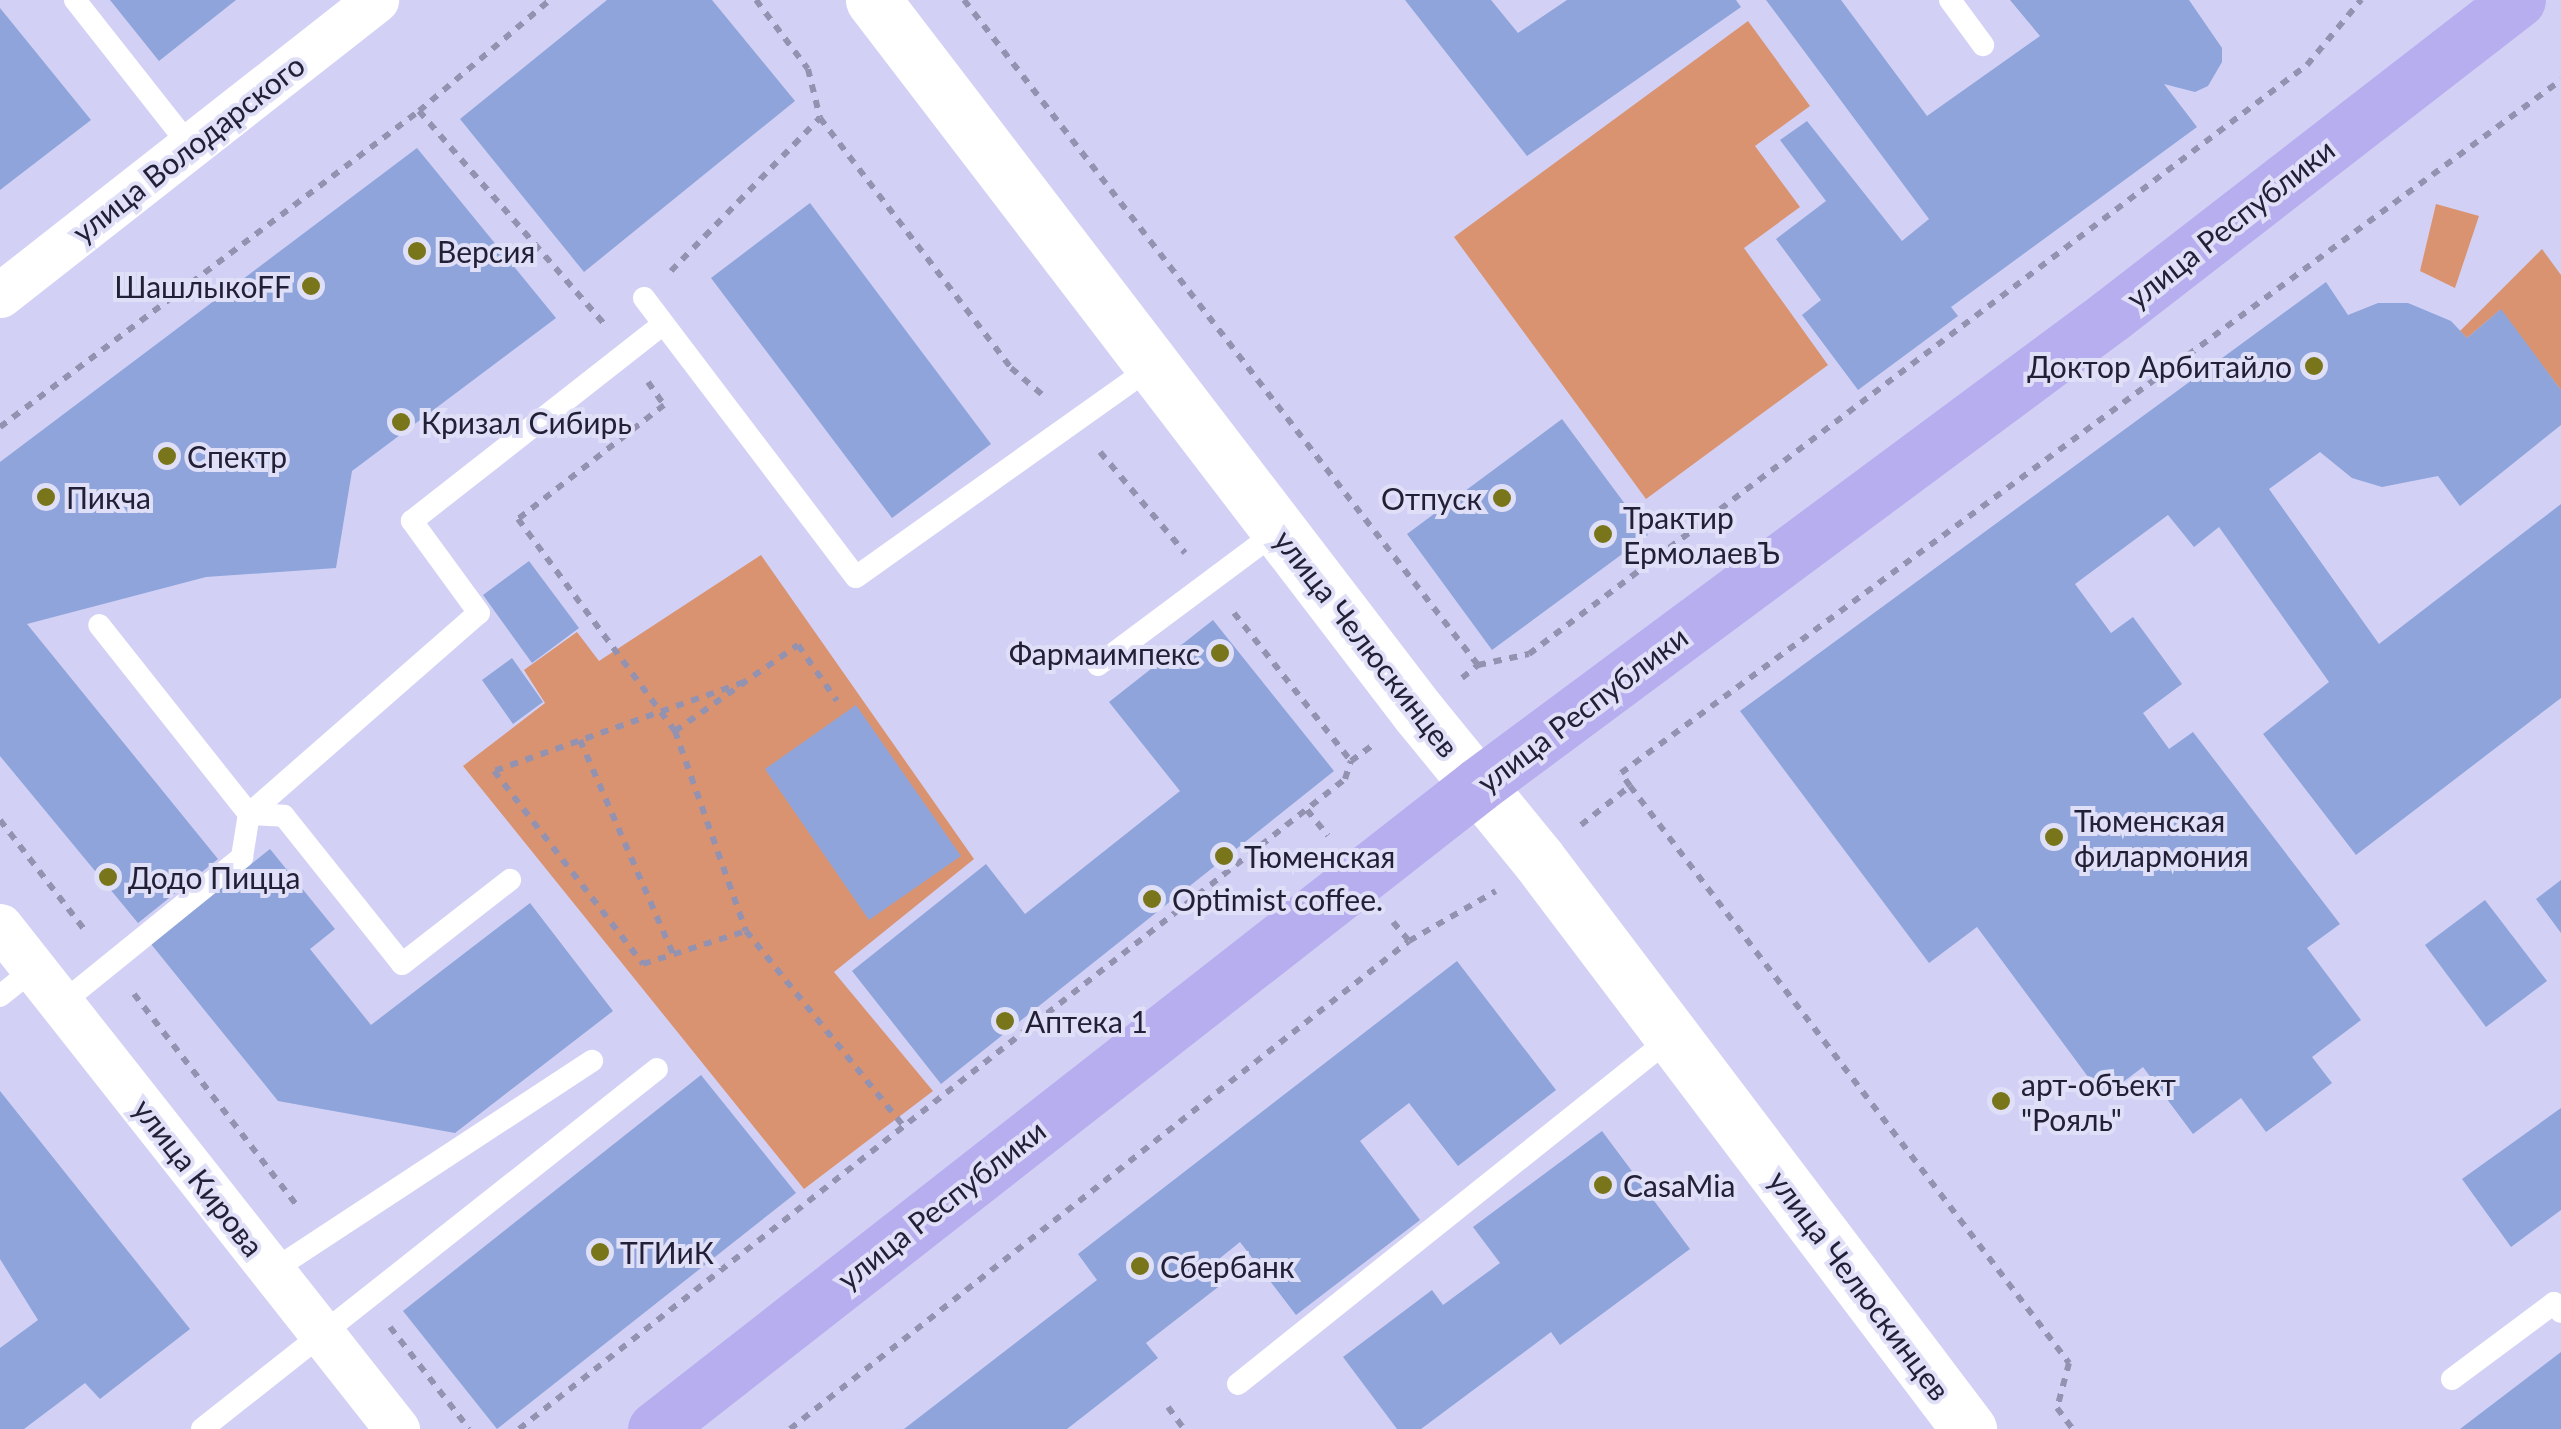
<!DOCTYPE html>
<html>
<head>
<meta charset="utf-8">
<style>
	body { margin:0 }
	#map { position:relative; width:2561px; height:1429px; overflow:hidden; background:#d2d1f5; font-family:Lato,sans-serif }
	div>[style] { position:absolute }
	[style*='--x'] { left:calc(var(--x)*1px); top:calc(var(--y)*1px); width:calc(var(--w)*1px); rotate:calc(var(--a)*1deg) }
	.green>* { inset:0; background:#da9370 }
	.building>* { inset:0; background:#8ea4da }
	.path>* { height:6px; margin-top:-3px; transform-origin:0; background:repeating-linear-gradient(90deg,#9392b1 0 8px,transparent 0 16px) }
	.lane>* { height:22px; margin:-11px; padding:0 11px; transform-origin:11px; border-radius:11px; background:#fff }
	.street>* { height:45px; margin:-22.5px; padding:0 22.5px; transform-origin:22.5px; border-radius:22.5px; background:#fff }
	.secondary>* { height:55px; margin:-27.5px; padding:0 27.5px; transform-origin:27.5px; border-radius:27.5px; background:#fff }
	.primary>* { height:55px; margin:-27.5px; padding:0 27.5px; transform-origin:27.5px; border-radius:27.5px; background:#b7aeef }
	.dots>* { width:28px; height:28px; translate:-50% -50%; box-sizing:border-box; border:5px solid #e0dff8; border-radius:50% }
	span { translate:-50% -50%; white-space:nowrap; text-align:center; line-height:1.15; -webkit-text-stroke:8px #e0dff8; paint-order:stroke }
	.street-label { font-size:30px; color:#222037 }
	.poi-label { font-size:30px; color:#222037 }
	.left { translate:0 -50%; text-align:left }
	.right { translate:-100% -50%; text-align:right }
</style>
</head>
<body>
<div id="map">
	<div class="green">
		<i style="clip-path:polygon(1748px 21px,1810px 106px,1755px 146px,1800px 207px,1744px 248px,1828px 365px,1646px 499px,1454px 237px)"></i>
		<i style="clip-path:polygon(2436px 204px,2479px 216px,2455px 288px,2420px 271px)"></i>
		<i style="clip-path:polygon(2542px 249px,2561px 275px,2561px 390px,2500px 310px,2467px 338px,2460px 331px)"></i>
		<i style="clip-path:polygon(761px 555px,974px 859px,834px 972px,933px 1091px,804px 1189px,463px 766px,545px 703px,524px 670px,577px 632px,599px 661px)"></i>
	</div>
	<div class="building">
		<i style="clip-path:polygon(110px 0,236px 0,159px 61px)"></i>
		<i style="clip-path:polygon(607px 0,712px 0,795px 101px,584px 272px,460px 119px)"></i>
		<i style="clip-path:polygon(1405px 0,1491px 0,1518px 33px,1567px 0,1736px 0,1741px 7px,1527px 156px)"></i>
		<i style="clip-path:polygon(1766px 0,1841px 0,1927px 116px,2040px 36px,2010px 0,2189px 0,2222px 48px,2222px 62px,2208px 86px,2195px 92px,2164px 84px,2197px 127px,1951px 307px,1958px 316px,1858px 390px,1802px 315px,1821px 300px,1776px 239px,1826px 201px,1780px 140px,1807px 121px,1902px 241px,1929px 219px)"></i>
		<i style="clip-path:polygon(0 8px,91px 120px,0 190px)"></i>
		<i style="clip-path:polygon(417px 148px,556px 318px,352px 471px,336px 568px,206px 577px,27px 624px,218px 859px,138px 923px,0 756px,0 462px)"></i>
		<i style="clip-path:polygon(810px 203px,991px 444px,892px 518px,711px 278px)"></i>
		<i style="clip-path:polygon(2326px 282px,2348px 315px,2378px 303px,2408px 303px,2451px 321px,2467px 338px,2501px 309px,2561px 390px,2561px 425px,2460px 506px,2438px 476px,2382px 487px,2352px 478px,2320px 452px,2269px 489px,2379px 644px,2561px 504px,2561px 698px,2356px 855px,2263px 734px,2329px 682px,2219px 527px,2194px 547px,2168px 515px,2075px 584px,2111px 633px,2133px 617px,2182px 684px,2143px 713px,2169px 749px,2193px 732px,2340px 924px,2307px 948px,2361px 1020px,2312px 1057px,2332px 1083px,2266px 1132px,2241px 1098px,2193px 1134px,2143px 1067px,2103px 1097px,1977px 927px,1929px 963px,1740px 711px)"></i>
		<i style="clip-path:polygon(1562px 419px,1648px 535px,1492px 650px,1407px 534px)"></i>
		<i style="clip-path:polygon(529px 561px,579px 628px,532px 663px,483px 595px)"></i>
		<i style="clip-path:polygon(1213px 620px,1334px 771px,941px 1084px,852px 971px,986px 864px,1025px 914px,1180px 791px,1109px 702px)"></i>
		<i style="clip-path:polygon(512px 658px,543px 702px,513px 724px,482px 680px)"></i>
		<i style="clip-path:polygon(856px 705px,961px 856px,869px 920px,765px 769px)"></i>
		<i style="clip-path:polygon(270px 849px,335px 929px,310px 949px,371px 1025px,530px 903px,613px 1011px,455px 1133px,278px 1101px,151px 944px)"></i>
		<i style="clip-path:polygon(2561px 880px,2561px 933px,2536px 899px)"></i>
		<i style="clip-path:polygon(2485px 900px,2547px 981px,2486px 1027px,2425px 945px)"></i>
		<i style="clip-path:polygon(1457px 961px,1556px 1090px,1458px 1166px,1409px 1103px,1360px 1141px,1420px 1220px,1296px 1315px,1240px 1242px,1209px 1267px,1222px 1284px,1146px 1343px,1158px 1358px,1067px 1429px,904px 1429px,1097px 1280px,1078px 1254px)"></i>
		<i style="clip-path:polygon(701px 1075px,796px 1193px,497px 1429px,403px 1311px)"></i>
		<i style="clip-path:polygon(0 1091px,190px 1329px,100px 1399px,85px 1383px,24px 1429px,0 1429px,0 1348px,38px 1320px,0 1259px)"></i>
		<i style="clip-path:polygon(2561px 1108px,2561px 1210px,2511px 1247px,2462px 1179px)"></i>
		<i style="clip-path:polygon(1602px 1131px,1690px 1249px,1560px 1345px,1551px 1332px,1421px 1429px,1397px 1429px,1343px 1357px,1432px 1290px,1443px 1305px,1500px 1263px,1473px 1227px)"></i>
		<i style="clip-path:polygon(2561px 1352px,2561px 1429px,2460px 1429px)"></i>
	</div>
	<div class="path">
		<i style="--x:756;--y:0;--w:86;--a:53"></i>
		<i style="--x:808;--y:69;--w:50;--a:76.2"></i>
		<i style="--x:820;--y:118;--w:315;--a:52.6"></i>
		<i style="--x:1011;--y:368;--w:45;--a:40.5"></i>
		<i style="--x:964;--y:0;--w:840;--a:52.3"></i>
		<i style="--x:419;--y:111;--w:282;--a:49"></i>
		<i style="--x:671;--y:271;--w:214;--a:-45.8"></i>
		<i style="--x:648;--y:382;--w:28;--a:55"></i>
		<i style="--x:664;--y:405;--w:185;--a:142"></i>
		<i style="--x:518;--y:519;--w:264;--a:53.5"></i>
		<i style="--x:675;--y:731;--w:212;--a:70.5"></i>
		<i style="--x:746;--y:931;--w:255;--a:51.1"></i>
		<i style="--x:0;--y:427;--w:525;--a:-37.02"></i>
		<i style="--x:419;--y:111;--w:172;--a:-40.3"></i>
		<i style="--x:1100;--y:452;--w:132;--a:49.9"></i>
		<i style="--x:1234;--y:613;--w:189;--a:51.7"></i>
		<i style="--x:1462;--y:678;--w:21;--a:-39"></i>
		<i style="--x:1478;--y:665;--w:52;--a:-12.2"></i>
		<i style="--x:1529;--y:654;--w:976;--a:-37.13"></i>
		<i style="--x:2307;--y:65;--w:85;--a:-50.3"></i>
		<i style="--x:744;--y:682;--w:265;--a:160.4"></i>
		<i style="--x:494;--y:771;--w:244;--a:52.3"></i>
		<i style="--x:643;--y:964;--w:108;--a:-17.8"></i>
		<i style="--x:675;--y:731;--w:150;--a:-35"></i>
		<i style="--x:798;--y:645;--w:68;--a:55.1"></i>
		<i style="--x:580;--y:740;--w:233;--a:66.5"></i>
		<i style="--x:1630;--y:786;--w:725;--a:52.73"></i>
		<i style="--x:2069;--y:1363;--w:47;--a:104.9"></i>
		<i style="--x:2057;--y:1408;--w:26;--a:53"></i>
		<i style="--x:1307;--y:810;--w:33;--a:51"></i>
		<i style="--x:0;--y:820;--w:143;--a:52.4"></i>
		<i style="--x:1581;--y:825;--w:63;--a:-38.5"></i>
		<i style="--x:1630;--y:786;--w:16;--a:-125"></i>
		<i style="--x:1621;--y:773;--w:1168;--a:-36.4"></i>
		<i style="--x:1393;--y:922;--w:25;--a:50"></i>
		<i style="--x:134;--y:994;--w:267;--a:52.4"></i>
		<i style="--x:390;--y:1327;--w:129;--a:52.2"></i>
		<i style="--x:1168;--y:1407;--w:27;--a:54"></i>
		<i style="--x:519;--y:1429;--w:1051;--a:-38.2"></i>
		<i style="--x:1345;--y:779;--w:19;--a:-72"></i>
		<i style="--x:1351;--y:761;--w:31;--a:-36"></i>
		<i style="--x:790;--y:1429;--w:788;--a:-38.25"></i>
		<i style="--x:1409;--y:941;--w:100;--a:-29.9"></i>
	</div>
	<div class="lane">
		<i style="--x:75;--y:0;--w:186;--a:51.8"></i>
		<i style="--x:1950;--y:0;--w:56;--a:53.7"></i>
		<i style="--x:644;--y:298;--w:350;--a:52.8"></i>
		<i style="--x:856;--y:577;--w:364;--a:-35.4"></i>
		<i style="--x:1098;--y:665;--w:226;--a:-36.7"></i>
		<i style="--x:249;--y:814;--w:305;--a:-41.2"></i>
		<i style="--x:479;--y:613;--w:114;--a:-126.1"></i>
		<i style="--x:412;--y:521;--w:319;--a:-38.1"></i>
		<i style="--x:249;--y:814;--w:35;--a:3"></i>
		<i style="--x:284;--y:816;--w:189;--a:51.4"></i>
		<i style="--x:402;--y:964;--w:137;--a:-37.9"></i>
		<i style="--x:0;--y:996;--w:43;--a:-38.5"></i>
		<i style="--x:62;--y:1003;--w:232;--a:-39"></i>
		<i style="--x:242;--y:857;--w:44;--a:-80.8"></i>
		<i style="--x:249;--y:814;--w:241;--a:-128.4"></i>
		<i style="--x:272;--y:1271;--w:383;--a:-33.3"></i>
		<i style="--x:2452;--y:1379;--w:127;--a:-36.7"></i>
		<i style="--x:2554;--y:1303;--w:11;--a:52"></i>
		<i style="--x:1238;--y:1384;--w:556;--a:-38.64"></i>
		<i style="--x:202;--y:1429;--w:580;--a:-38.35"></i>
	</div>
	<div class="street">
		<i style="--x:0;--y:295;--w:478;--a:-38.1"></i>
		<i style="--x:0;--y:926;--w:641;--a:51.72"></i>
	</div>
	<div class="secondary">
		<i style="--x:873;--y:0;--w:897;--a:52.57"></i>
		<i style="--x:1418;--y:712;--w:190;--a:50.8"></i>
		<i style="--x:1538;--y:859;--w:715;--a:52.91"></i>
	</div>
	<div class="primary">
		<i style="--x:655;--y:1429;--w:1045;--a:-38.04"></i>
		<i style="--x:1478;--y:785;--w:787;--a:-36.58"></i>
		<i style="--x:2110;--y:316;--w:516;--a:-37.76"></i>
	</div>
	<div class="dots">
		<i style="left:417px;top:251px;background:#79751a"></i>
		<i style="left:311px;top:286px;background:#79751a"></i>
		<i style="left:2314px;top:366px;background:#79751a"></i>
		<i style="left:401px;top:422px;background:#79751a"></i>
		<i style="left:167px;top:456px;background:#79751a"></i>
		<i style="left:46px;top:497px;background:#79751a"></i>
		<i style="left:1502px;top:498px;background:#79751a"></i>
		<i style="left:1603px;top:534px;background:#79751a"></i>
		<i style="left:1220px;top:653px;background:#79751a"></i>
		<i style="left:2054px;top:837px;background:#79751a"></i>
		<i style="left:1224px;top:856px;background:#79751a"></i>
		<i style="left:108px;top:877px;background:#79751a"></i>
		<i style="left:1152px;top:899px;background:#79751a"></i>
		<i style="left:1005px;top:1021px;background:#79751a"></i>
		<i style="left:2001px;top:1101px;background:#79751a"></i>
		<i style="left:1603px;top:1185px;background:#79751a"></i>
		<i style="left:600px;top:1252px;background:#79751a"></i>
		<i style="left:1140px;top:1266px;background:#79751a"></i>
	</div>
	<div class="street-label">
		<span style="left:188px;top:148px;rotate:-38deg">улица Володарского</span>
		<span style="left:2230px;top:223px;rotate:-38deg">улица Республики</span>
		<span style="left:1367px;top:643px;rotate:52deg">улица Челюскинцев</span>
		<span style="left:1582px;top:709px;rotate:-37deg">улица Республики</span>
		<span style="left:199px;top:1177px;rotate:52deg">улица Кирова</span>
		<span style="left:941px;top:1204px;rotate:-38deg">улица Республики</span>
		<span style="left:1860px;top:1285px;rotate:53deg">улица Челюскинцев</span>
	</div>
	<div class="poi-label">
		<span class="left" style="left:437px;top:251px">Версия</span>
		<span class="right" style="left:291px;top:286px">ШашлыкoFF</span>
		<span class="right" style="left:2292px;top:366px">Доктор Арбитайло</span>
		<span class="left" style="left:421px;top:422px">Кризал Сибирь</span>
		<span class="left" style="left:187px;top:456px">Спектр</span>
		<span class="left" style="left:66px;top:497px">Пикча</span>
		<span class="right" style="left:1482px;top:498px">Отпуск</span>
		<span class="left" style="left:1623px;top:534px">Трактир<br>ЕрмолаевЪ</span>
		<span class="right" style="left:1200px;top:653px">Фармаимпекс</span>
		<span class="left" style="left:2074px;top:837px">Тюменская<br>филармония</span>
		<span class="left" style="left:1244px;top:856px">Тюменская</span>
		<span class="left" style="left:128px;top:877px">Додо Пицца</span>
		<span class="left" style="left:1172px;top:899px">Optimist coffee.</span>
		<span class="left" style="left:1025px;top:1021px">Аптека 1</span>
		<span class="left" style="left:2021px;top:1101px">арт-объект<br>"Рояль"</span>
		<span class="left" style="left:1623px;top:1185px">CasaMia</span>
		<span class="left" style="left:620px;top:1252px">ТГИиК</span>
		<span class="left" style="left:1160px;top:1266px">Сбербанк</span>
	</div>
</div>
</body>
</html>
